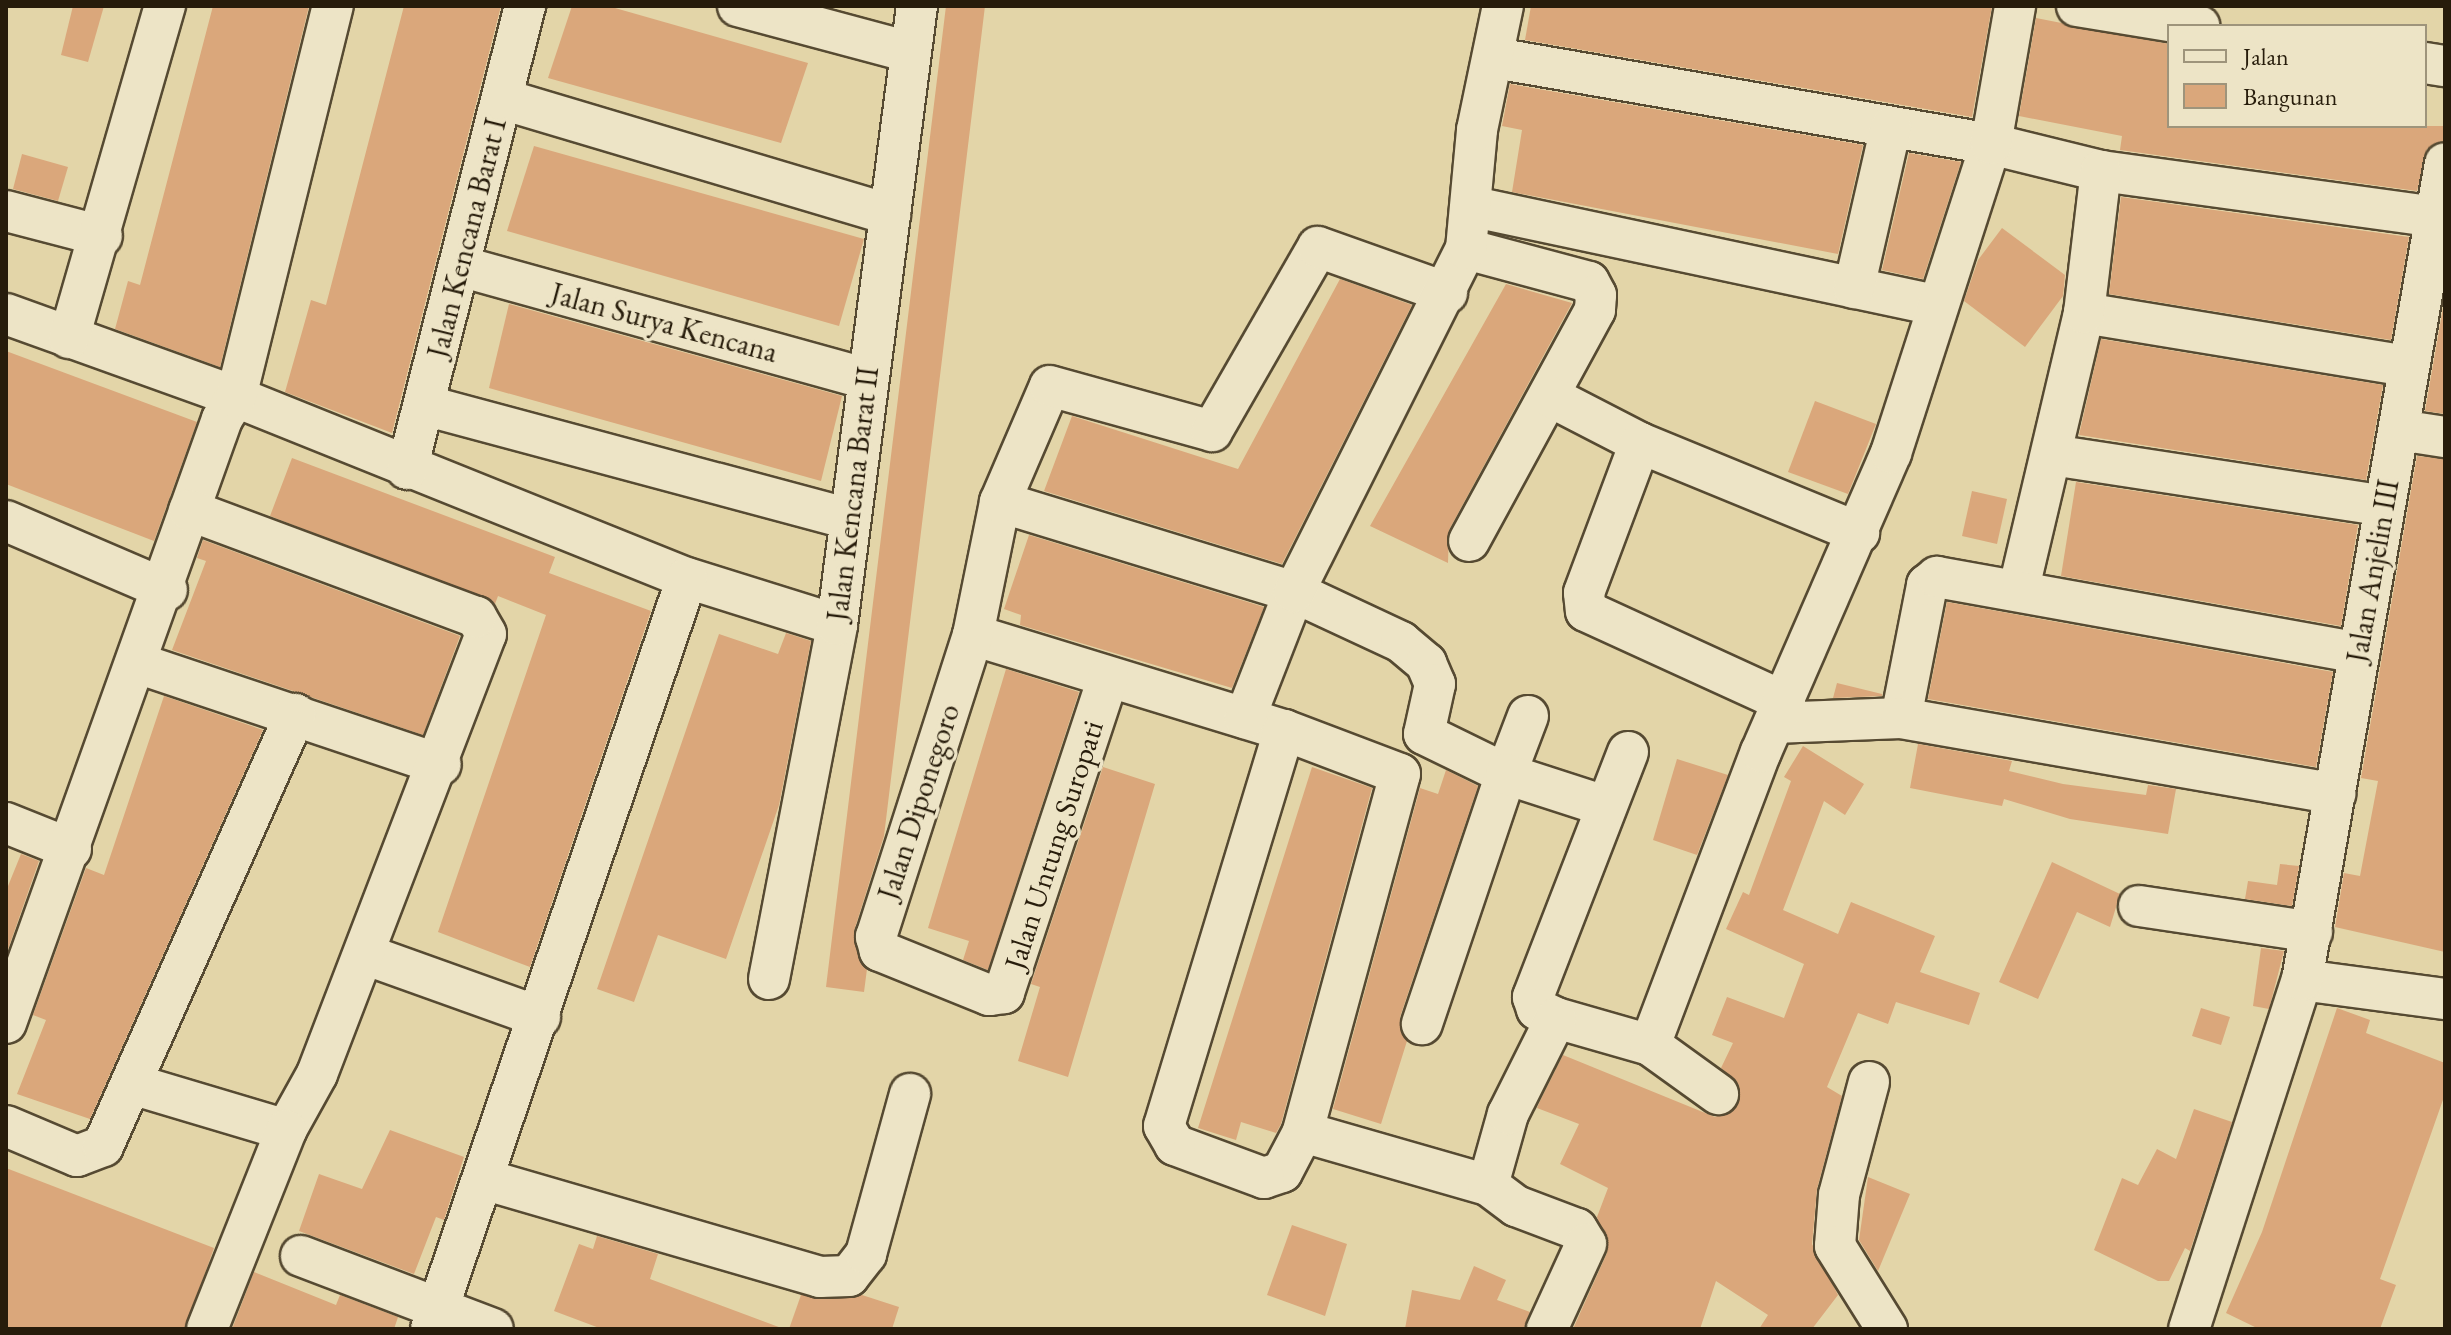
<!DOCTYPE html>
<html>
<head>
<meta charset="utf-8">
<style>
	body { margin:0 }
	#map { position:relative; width:2451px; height:1335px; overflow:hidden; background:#e3d5a8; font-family:"EB Garamond",serif }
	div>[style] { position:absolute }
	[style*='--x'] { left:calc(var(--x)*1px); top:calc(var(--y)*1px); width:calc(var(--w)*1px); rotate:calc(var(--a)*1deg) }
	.building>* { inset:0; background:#daa77b }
	.roads { filter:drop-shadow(2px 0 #564a32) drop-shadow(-2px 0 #564a32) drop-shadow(0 2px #564a32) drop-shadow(0 -2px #564a32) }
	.minor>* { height:40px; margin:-20px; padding:0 20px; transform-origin:20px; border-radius:20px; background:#ede4c6 }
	span { translate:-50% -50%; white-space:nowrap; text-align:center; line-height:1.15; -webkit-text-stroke:7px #ede4c6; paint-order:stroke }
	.street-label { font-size:30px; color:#271c0b }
	.frame { position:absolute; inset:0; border:8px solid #271c0b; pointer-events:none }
	.legend { position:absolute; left:2167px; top:24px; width:260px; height:104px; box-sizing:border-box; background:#ede4c6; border:2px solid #9e947b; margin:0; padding:10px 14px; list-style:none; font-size:24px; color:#271c0b }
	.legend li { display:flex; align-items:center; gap:16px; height:40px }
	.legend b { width:40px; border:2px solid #9e947b }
</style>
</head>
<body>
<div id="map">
	<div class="building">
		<i style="clip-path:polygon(73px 6px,104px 6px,88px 62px,61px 55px)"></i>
		<i style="clip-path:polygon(213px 6px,309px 6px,220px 367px,115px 329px,128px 281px,140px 285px)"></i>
		<i style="clip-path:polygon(404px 6px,501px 6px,392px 433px,285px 392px,311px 300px,326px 305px)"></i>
		<i style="clip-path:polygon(572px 6px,608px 6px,808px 63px,781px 143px,548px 78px)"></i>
		<i style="clip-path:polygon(946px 6px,985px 6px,884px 836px,854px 931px,867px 969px,864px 992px,826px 987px)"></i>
		<i style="clip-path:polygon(1531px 6px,1992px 6px,1972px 117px,1525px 40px)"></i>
		<i style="clip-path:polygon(2036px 18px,2169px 44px,2169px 126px,2445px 126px,2444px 141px,2427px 149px,2417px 191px,2120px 150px,2122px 136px,2019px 116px)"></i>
		<i style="clip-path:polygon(1510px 84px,1863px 145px,1838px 254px,1512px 192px,1522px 130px,1502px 126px)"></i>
		<i style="clip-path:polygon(534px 146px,864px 239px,839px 326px,507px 231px)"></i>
		<i style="clip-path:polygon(1909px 153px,1961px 162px,1923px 279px,1882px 270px)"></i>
		<i style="clip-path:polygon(22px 154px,68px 167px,58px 201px,13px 189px)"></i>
		<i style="clip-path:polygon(2121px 197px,2409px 237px,2391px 340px,2109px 294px)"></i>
		<i style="clip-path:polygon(2002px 228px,2065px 275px,2063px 296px,2025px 347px,1964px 301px,1978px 260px)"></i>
		<i style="clip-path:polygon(1340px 279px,1412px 305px,1282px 564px,1044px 491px,1072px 416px,1238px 469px)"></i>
		<i style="clip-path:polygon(1506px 284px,1572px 303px,1449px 530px,1448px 563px,1370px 526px)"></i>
		<i style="clip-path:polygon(2445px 296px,2445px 414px,2425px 411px)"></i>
		<i style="clip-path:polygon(509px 304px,842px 396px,821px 481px,489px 388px)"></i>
		<i style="clip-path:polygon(2101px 339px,2383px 385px,2366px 480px,2079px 435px)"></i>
		<i style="clip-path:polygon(6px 351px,197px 422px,154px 541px,6px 484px)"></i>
		<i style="clip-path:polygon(1815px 401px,1876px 424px,1848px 494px,1788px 472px)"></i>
		<i style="clip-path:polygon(2417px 456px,2445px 459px,2445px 952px,2335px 927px,2344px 873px,2360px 876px,2378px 781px,2361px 778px)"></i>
		<i style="clip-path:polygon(292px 458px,555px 557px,549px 573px,651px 611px,530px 967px,438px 932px,546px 615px,498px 596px,495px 604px,270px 516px)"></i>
		<i style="clip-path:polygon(2076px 482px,2358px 525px,2341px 626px,2061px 576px)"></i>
		<i style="clip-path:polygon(1972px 491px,2007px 499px,1997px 544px,1962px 536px)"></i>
		<i style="clip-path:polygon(1029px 535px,1264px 607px,1232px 688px,1020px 625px,1021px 615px,1004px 609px)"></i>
		<i style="clip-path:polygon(203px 540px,460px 636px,423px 735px,172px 650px,206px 561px,197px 558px)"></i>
		<i style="clip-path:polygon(1947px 602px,2333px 672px,2316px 767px,1928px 699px)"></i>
		<i style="clip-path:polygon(786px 633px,811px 641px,779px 805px,726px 959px,658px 935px,634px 1002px,597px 989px,719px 634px,778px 654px)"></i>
		<i style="clip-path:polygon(1006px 669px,1079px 692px,988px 970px,963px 960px,969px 941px,928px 928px)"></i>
		<i style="clip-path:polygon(1837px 683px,1882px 694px,1882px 696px,1833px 698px)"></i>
		<i style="clip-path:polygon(164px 696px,263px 730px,90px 1119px,17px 1094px,46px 1020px,33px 1015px,86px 868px,104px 875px)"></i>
		<i style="clip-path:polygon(1918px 744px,2012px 761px,2009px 771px,2063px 784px,2146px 795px,2148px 785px,2176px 789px,2168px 834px,2070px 819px,2004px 799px,2002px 806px,1910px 788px)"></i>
		<i style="clip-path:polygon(1803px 746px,1864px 784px,1845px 815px,1824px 801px,1783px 910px,1838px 934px,1851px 902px,1935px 936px,1920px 972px,1980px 993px,1969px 1025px,1896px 1002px,1888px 1024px,1858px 1013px,1827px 1087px,1842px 1096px,1817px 1189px,1812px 1244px,1838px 1295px,1812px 1329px,1759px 1329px,1768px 1315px,1716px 1281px,1700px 1329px,1573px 1329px,1607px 1253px,1597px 1217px,1608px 1188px,1560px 1164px,1579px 1124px,1537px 1108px,1540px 1101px,1563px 1055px,1715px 1117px,1736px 1108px,1739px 1085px,1721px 1068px,1733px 1043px,1712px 1035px,1727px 997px,1784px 1018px,1804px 964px,1726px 929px,1743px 892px,1749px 895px,1791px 781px,1784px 777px)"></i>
		<i style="clip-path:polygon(1677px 759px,1728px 775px,1697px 855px,1653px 840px)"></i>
		<i style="clip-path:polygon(1103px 767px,1155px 784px,1068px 1077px,1018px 1061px,1040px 987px,1031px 984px)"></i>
		<i style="clip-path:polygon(1312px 767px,1372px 788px,1281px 1124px,1276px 1133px,1241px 1122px,1236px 1140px,1198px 1128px)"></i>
		<i style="clip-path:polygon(1446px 770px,1478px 786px,1400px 1017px,1407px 1041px,1381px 1124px,1333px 1109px,1420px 788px,1438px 794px)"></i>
		<i style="clip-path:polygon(21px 854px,39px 861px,6px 955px,6px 891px)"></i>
		<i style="clip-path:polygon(2052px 862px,2120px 894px,2110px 927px,2077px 912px,2038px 999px,1999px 982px)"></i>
		<i style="clip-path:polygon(2280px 864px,2299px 866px,2292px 906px,2245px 899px,2248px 881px,2277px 885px)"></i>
		<i style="clip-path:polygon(2261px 948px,2284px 951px,2269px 1009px,2253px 1006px)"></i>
		<i style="clip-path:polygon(2201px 1008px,2230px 1017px,2221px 1045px,2192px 1036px)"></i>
		<i style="clip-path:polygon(2337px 1008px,2370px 1020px,2366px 1033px,2445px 1063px,2445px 1094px,2380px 1279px,2396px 1285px,2380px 1329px,2259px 1329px,2226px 1313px,2262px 1232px)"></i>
		<i style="clip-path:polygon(2194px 1109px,2232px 1122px,2190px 1251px,2185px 1248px,2169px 1281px,2158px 1281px,2094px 1250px,2122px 1178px,2138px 1185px,2157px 1149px,2176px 1159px)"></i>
		<i style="clip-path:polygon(390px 1130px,464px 1157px,444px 1220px,436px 1217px,414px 1274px,299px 1231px,319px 1174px,362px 1189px)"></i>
		<i style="clip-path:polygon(6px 1168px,214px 1248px,185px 1329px,6px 1329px)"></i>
		<i style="clip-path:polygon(1868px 1177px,1910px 1194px,1878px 1271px,1859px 1240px)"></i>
		<i style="clip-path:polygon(1292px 1225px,1347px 1244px,1325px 1316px,1267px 1295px)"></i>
		<i style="clip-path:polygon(597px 1236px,658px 1254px,650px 1279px,784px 1329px,602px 1329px,554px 1311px,579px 1244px,593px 1249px)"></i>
		<i style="clip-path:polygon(1474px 1266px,1506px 1280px,1497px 1300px,1530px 1312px,1524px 1329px,1405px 1329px,1412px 1290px,1460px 1300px)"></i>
		<i style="clip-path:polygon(254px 1272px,336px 1305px,340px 1295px,398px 1317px,394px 1329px,232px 1329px)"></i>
		<i style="clip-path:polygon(801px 1295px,862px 1295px,899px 1307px,892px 1329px,789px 1329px)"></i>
	</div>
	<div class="roads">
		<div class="minor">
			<i style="--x:738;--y:6;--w:178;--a:15"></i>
			<i style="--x:2077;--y:6;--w:124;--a:9.3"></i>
			<i style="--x:1495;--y:58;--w:503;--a:9.84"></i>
			<i style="--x:1991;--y:144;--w:113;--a:13.8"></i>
			<i style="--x:2101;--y:171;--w:337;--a:7.8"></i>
			<i style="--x:2425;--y:63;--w:20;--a:9"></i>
			<i style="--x:502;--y:99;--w:405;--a:16.6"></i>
			<i style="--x:1474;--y:207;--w:474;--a:12"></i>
			<i style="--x:6;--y:211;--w:99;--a:14.6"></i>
			<i style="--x:1466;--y:249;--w:127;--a:15"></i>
			<i style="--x:1589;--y:282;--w:15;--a:62"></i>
			<i style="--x:1596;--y:295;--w:15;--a:94"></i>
			<i style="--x:1595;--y:310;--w:263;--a:118.6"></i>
			<i style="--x:460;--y:266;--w:423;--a:15.5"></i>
			<i style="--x:1854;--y:288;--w:165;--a:-77.1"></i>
			<i style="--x:2084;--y:313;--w:329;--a:9.3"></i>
			<i style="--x:6;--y:314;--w:245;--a:19.8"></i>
			<i style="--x:236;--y:397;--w:486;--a:21.9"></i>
			<i style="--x:687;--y:578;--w:157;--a:17.4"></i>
			<i style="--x:69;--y:338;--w:346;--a:-73.9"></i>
			<i style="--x:1549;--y:396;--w:102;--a:27.3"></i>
			<i style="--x:1640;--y:443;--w:237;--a:22.3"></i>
			<i style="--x:424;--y:405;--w:441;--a:15"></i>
			<i style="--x:2399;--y:430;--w:47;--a:8.7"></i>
			<i style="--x:1640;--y:443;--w:160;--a:110.5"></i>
			<i style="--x:1584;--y:593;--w:18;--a:84"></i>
			<i style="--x:1586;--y:611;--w:219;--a:24.6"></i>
			<i style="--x:2052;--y:455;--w:336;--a:8.7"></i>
			<i style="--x:407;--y:469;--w:478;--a:-75.7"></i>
			<i style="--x:1000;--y:502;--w:307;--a:17"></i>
			<i style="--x:1294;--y:592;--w:118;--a:25"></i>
			<i style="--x:1401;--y:642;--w:33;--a:40"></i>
			<i style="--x:1426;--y:663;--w:23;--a:67"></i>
			<i style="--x:1435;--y:684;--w:51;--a:102.4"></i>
			<i style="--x:1424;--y:734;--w:91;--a:26"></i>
			<i style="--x:1506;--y:774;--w:264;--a:108.6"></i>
			<i style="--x:6;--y:521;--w:175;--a:23.2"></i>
			<i style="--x:2019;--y:588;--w:283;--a:-76.7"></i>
			<i style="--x:2084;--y:313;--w:143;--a:-83.2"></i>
			<i style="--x:973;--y:635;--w:325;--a:17"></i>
			<i style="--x:1284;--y:730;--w:124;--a:20.8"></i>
			<i style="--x:1400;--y:774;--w:371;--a:105.2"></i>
			<i style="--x:1303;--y:1132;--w:45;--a:117.7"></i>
			<i style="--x:1282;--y:1172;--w:19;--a:162"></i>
			<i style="--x:1264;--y:1178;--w:95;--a:-159.7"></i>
			<i style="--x:1175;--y:1145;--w:22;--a:-120"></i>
			<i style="--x:1164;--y:1126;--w:414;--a:-73.1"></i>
			<i style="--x:140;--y:664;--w:317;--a:18.5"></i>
			<i style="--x:1108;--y:678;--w:332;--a:108.3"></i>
			<i style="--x:1004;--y:993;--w:15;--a:172"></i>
			<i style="--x:989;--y:995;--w:118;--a:-158"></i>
			<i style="--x:880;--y:951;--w:15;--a:-106"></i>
			<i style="--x:876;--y:937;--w:317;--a:-72.2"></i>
			<i style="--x:973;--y:635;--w:136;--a:-78.5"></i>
			<i style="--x:1000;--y:502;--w:126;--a:-66.7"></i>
			<i style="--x:1050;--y:386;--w:168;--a:15.5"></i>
			<i style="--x:1212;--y:431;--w:212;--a:-60.1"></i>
			<i style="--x:1318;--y:247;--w:137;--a:19.6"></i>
			<i style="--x:1528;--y:716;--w:62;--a:110.8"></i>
			<i style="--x:1506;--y:774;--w:104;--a:17.9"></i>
			<i style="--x:1245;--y:718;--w:135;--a:-68.7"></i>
			<i style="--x:1294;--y:592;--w:384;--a:-63.4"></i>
			<i style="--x:1466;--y:249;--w:120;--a:-84.7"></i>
			<i style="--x:1477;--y:130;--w:127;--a:-78.2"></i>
			<i style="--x:1901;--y:718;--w:136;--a:-78.9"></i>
			<i style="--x:1927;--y:585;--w:13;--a:-39"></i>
			<i style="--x:1937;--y:577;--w:429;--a:10.2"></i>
			<i style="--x:1774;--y:723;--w:127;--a:-2.3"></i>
			<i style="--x:1901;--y:718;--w:441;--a:9.9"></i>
			<i style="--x:1628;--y:752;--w:263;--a:111.2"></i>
			<i style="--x:1533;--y:997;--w:13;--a:72"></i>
			<i style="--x:1537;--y:1009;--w:21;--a:25"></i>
			<i style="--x:1556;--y:1018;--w:98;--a:16"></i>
			<i style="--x:1650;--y:1045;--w:313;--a:-69.3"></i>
			<i style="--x:1761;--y:752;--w:326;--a:-66.5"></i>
			<i style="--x:1891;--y:453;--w:325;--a:-72.1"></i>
			<i style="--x:1991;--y:144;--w:140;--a:-80.1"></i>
			<i style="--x:6;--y:823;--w:70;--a:21.8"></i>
			<i style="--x:2139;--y:906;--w:175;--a:8.5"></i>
			<i style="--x:364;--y:954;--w:187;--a:19.7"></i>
			<i style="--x:769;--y:979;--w:360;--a:-79.1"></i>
			<i style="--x:837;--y:625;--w:624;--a:-82.64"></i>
			<i style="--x:2302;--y:980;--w:144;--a:7.6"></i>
			<i style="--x:6;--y:1023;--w:641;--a:-70.32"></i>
			<i style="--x:222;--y:419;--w:26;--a:-58"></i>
			<i style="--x:236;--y:397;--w:403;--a:-76.1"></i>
			<i style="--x:1650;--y:1045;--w:84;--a:35.8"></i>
			<i style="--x:1869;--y:1082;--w:117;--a:104.9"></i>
			<i style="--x:1839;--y:1195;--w:51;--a:94.5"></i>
			<i style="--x:1835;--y:1246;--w:98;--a:57.9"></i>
			<i style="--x:132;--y:1084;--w:161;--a:16.6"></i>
			<i style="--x:286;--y:1130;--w:64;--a:-61"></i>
			<i style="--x:317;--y:1074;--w:471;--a:-69"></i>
			<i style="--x:486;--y:634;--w:20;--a:-120"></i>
			<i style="--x:476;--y:617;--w:306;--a:-159.6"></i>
			<i style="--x:6;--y:1126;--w:77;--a:22.9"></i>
			<i style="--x:77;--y:1156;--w:28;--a:-21"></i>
			<i style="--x:103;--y:1146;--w:473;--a:-66"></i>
			<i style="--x:1303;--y:1132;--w:192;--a:16"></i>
			<i style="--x:1488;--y:1185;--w:35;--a:37"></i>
			<i style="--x:1516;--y:1206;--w:65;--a:20.7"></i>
			<i style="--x:1577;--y:1229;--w:17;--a:59"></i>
			<i style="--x:1586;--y:1244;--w:94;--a:114.6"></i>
			<i style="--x:483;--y:1179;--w:351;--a:16.2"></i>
			<i style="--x:820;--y:1277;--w:29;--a:-2"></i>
			<i style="--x:849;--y:1276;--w:28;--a:-52"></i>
			<i style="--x:866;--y:1254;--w:166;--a:-74.6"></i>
			<i style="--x:1488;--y:1185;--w:74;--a:-74.3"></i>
			<i style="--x:1508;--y:1114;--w:107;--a:-63.4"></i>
			<i style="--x:301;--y:1256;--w:205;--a:20.8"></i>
			<i style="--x:207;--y:1329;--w:214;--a:-68.3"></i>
			<i style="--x:431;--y:1329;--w:793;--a:-71.18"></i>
			<i style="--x:2189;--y:1329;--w:367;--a:-72.1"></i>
			<i style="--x:2302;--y:980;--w:829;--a:-80.07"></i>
		</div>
	</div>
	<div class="street-label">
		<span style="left:467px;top:238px;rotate:-76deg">Jalan Kencana Barat I</span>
		<span style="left:664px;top:323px;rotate:15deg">Jalan Surya Kencana</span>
		<span style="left:853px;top:494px;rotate:-83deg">Jalan Kencana Barat II</span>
		<span style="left:2373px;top:571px;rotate:-80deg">Jalan Anjelin III</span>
		<span style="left:919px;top:802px;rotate:-72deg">Jalan Diponegoro</span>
		<span style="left:1054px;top:845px;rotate:-72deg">Jalan Untung Suropati</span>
	</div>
	<div class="frame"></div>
	<ul class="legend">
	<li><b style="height:10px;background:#ede4c6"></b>Jalan</li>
	<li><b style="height:22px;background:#daa77b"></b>Bangunan</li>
	</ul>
</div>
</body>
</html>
